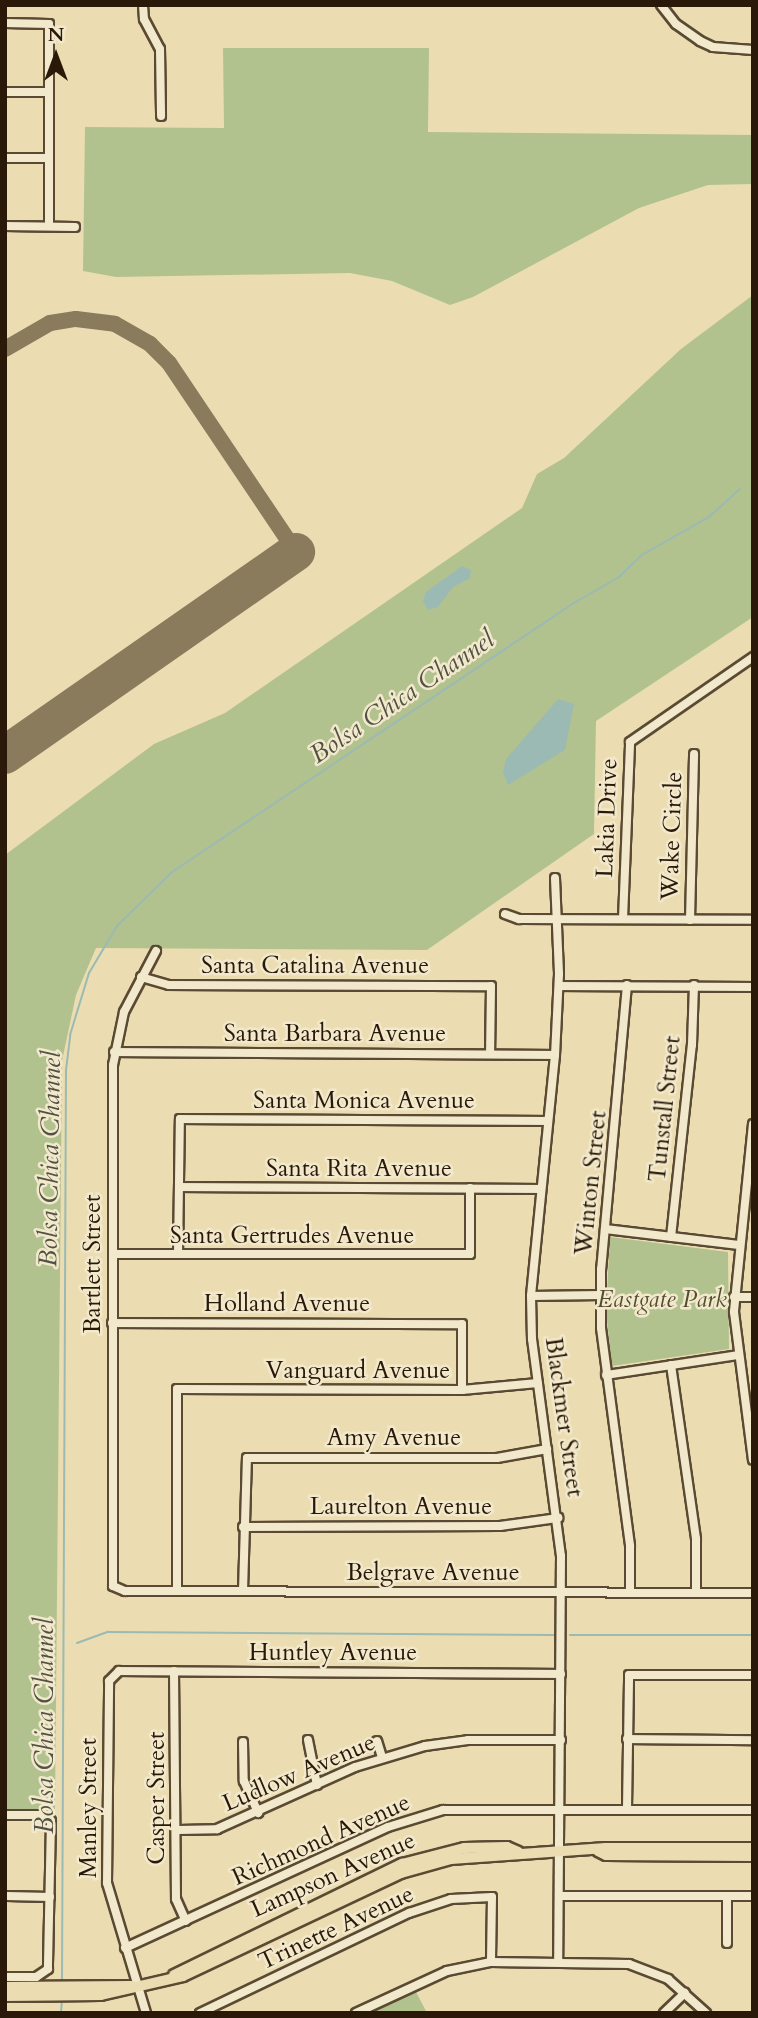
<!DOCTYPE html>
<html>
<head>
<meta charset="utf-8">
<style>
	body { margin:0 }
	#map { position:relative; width:758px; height:2018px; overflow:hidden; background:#ebddb1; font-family:Cardo,serif }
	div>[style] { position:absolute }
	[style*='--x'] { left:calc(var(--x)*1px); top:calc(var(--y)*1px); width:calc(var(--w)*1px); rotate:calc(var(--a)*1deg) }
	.green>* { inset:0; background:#b2c28f }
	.water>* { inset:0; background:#9abab3 }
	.stream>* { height:2px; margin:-1px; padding:0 1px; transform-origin:1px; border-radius:1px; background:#9abab3 }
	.taxiway>* { height:16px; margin:-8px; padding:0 8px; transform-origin:8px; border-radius:8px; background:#8a7b5d }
	.runway>* { height:38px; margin:-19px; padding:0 19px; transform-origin:19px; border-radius:19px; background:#8a7b5d }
	.roads { filter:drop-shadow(2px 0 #5a4a33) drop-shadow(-2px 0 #5a4a33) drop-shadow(0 2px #5a4a33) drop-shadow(0 -2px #5a4a33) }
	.minor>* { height:8px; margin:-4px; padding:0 4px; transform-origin:4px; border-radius:4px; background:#f2e9cc }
	.major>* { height:10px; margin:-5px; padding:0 5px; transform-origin:5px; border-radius:5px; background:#ebddb1 }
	span { translate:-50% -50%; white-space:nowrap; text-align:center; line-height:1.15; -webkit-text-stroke:5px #f2e9cc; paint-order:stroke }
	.street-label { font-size:24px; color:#2a1909 }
	.park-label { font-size:24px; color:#534c31; font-style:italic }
	.water-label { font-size:26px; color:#515144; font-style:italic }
	.frame { position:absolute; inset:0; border:7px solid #2a1909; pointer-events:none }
	.north { position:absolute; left:21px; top:21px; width:70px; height:70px; -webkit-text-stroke:5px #f2e9cc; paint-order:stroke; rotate:0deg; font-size:19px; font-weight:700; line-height:28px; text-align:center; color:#2a1909 }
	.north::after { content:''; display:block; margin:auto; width:24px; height:32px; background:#2a1909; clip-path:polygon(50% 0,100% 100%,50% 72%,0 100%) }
</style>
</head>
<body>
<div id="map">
	<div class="green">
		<i style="clip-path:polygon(223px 48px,429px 48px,428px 132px,753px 135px,753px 184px,708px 185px,639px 208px,473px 297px,450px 305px,392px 281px,350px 273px,116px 277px,83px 271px,85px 127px,224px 128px)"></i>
		<i style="clip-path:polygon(753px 295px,753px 617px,596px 721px,594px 834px,427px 950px,96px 948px,76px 995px,62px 1061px,55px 1809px,5px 1809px,5px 855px,154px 744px,225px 713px,522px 508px,537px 474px,564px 458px,681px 349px)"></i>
		<i style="clip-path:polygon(610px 1237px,728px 1252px,729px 1349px,612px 1366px,606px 1311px)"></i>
		<i style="clip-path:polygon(415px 1990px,427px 2013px,366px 2013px)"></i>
	</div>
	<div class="water">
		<i style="clip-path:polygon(462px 566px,471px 570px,470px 578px,453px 587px,438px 607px,428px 610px,423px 601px,426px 592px)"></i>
		<i style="clip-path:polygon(558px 699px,574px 704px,565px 750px,508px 785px,503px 773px,506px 759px)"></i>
	</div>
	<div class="stream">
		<i style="--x:570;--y:1635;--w:183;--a:0"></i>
		<i style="--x:77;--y:1643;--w:33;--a:-20"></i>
		<i style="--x:108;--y:1632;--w:446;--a:0.4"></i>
		<i style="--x:62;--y:1983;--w:913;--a:-89.75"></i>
		<i style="--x:66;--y:1070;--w:35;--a:-83"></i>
		<i style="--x:70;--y:1035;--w:65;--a:-73"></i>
		<i style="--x:89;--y:973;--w:55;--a:-59.2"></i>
		<i style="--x:117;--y:926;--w:77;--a:-44.5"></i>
		<i style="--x:172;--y:872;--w:484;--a:-33.8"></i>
		<i style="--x:574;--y:603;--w:52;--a:-30"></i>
		<i style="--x:619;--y:577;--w:32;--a:-44"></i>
		<i style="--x:642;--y:555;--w:77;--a:-29.6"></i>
		<i style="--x:709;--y:517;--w:42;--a:-42.1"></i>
		<i style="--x:61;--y:2013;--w:14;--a:-86"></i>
	</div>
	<div class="taxiway">
		<i style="--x:5;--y:349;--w:52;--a:-30"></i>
		<i style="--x:50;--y:323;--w:26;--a:-9"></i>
		<i style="--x:76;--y:319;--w:39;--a:7"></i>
		<i style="--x:115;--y:324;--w:40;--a:29.7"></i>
		<i style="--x:150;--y:344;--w:27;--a:45"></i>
		<i style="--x:169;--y:363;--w:228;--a:56.1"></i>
	</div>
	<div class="runway">
		<i style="--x:5;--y:755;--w:355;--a:-34.9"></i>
	</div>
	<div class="roads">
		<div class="minor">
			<i style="--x:143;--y:5;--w:14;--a:86"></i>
			<i style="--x:144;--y:19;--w:34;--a:62"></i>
			<i style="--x:160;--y:49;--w:67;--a:89.1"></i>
			<i style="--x:661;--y:5;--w:24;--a:52"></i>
			<i style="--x:676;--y:24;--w:29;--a:35"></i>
			<i style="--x:700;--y:41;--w:14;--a:25"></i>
			<i style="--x:713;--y:47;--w:40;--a:4.3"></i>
			<i style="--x:5;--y:23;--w:44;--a:1.3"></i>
			<i style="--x:49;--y:24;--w:202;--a:90"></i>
			<i style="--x:5;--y:92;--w:44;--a:0"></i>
			<i style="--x:5;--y:158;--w:44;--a:0"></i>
			<i style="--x:5;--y:226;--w:70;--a:0.8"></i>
			<i style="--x:555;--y:878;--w:96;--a:87.6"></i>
			<i style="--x:559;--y:974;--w:81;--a:92.8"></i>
			<i style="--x:555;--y:1055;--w:242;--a:95.7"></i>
			<i style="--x:531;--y:1296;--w:43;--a:88.7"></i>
			<i style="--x:532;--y:1339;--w:219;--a:82.4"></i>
			<i style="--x:561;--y:1556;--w:406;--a:90.4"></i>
			<i style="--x:505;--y:914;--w:15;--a:20"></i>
			<i style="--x:519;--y:919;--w:234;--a:0.2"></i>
			<i style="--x:623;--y:919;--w:177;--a:-87.7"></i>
			<i style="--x:630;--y:742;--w:150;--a:-34.6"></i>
			<i style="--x:690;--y:920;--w:166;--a:-88.6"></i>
			<i style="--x:156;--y:951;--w:69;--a:117.7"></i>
			<i style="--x:124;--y:1012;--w:54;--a:101.7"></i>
			<i style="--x:113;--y:1065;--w:521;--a:90"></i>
			<i style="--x:113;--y:1586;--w:13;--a:23"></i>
			<i style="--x:125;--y:1591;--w:628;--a:0.18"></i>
			<i style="--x:141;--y:977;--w:29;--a:16"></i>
			<i style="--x:169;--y:985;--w:322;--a:0.2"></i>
			<i style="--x:491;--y:986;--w:68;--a:90.8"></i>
			<i style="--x:627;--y:985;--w:285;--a:95.2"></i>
			<i style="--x:601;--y:1269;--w:59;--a:90"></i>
			<i style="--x:601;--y:1328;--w:220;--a:82.4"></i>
			<i style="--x:630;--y:1546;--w:46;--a:90"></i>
			<i style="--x:559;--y:986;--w:194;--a:0.3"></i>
			<i style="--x:114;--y:1052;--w:441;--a:0.4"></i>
			<i style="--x:753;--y:1124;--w:189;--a:95.8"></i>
			<i style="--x:734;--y:1312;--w:149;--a:82.7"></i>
			<i style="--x:179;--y:1187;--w:361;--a:0.3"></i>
			<i style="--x:605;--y:1229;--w:135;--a:6.8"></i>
			<i style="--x:671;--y:1237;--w:193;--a:-83.8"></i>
			<i style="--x:692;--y:1045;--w:60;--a:-88.1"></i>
			<i style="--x:113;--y:1254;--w:357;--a:0"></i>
			<i style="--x:470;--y:1254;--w:66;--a:-90"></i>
			<i style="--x:178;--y:1254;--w:135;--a:-89.2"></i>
			<i style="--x:180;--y:1119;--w:368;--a:0.3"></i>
			<i style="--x:531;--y:1296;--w:70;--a:-0.8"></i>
			<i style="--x:734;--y:1297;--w:19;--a:0"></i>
			<i style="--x:112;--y:1323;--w:350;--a:0.2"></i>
			<i style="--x:462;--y:1324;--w:66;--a:90"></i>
			<i style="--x:671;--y:1365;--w:176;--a:81.8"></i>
			<i style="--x:696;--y:1539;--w:54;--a:90"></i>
			<i style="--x:606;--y:1375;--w:134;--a:-8.6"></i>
			<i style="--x:243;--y:1527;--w:257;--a:-0.2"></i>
			<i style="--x:500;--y:1526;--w:59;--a:-7.9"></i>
			<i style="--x:177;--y:1591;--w:202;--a:-90"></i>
			<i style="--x:177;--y:1389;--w:285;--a:0.2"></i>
			<i style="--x:462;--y:1390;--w:76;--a:-5.3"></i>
			<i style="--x:243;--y:1591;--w:133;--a:-88.3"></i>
			<i style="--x:247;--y:1458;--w:250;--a:0"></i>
			<i style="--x:497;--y:1458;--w:51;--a:-10.2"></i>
			<i style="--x:174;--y:1671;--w:228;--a:89.5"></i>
			<i style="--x:176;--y:1899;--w:24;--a:66"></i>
			<i style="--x:627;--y:1739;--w:126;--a:0.5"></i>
			<i style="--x:308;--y:1740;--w:46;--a:78.7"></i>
			<i style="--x:377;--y:1741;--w:17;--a:73"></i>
			<i style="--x:243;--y:1742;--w:39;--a:89"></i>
			<i style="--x:244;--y:1781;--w:35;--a:66"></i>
			<i style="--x:627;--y:1808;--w:133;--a:-89.1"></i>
			<i style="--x:629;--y:1675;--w:124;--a:0"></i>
			<i style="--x:5;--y:1815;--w:42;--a:0"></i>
			<i style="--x:47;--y:1815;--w:7;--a:56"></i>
			<i style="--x:51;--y:1821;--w:148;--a:91.2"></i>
			<i style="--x:48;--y:1969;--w:14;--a:146"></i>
			<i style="--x:36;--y:1977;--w:31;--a:180"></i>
			<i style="--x:178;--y:1830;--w:39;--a:-1"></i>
			<i style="--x:217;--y:1829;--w:151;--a:-24.2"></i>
			<i style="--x:355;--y:1767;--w:73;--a:-16.7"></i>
			<i style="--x:425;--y:1746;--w:43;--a:-7.9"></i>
			<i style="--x:468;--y:1740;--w:93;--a:0"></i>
			<i style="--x:7;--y:1896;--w:43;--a:1.3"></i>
			<i style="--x:559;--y:1896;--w:194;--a:0"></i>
			<i style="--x:727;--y:1896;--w:47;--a:90"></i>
			<i style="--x:125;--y:1948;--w:289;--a:-24.7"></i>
			<i style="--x:388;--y:1827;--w:58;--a:-17.2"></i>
			<i style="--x:443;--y:1810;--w:310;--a:0"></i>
			<i style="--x:146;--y:2013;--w:136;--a:-106.7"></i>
			<i style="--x:107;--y:1883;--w:202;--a:-89.4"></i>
			<i style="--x:109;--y:1681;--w:14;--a:-45"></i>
			<i style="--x:119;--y:1671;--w:442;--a:0.4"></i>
			<i style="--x:200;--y:2013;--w:232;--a:-25.6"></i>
			<i style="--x:409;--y:1913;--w:44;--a:-18.4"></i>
			<i style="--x:451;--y:1899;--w:41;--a:-2.8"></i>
			<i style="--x:492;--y:1897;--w:65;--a:90.9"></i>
			<i style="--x:356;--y:2013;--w:100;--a:-24.8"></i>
			<i style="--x:447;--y:1971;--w:45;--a:-11.6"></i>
			<i style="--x:491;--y:1962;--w:138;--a:0.8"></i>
			<i style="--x:629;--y:1964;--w:42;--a:21"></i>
			<i style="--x:668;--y:1979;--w:51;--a:41.8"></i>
			<i style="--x:664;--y:2013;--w:29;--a:-44"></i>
		</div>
		<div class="major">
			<i style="--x:598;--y:1851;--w:9;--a:27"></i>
			<i style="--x:606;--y:1855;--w:147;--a:0.4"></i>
			<i style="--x:174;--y:1975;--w:254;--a:-26"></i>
			<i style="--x:402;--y:1864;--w:64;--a:-14.5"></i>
			<i style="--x:464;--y:1848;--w:43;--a:-1.3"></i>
			<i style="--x:507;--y:1847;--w:12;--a:24"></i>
			<i style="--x:5;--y:1987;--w:127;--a:-0.5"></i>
			<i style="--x:5;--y:1996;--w:96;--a:-0.6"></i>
			<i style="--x:101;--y:1995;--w:84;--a:-13"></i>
			<i style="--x:183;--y:1976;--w:241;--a:-25.3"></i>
			<i style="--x:401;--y:1873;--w:52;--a:-15.6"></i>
			<i style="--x:451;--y:1859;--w:155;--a:-4.1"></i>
			<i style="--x:606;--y:1848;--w:147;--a:0"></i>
		</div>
	</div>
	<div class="street-label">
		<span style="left:607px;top:818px;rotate:-88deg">Lakia Drive</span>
		<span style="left:672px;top:836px;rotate:-88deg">Wake Circle</span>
		<span style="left:315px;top:966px">Santa Catalina Avenue</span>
		<span style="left:335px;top:1034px">Santa Barbara Avenue</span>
		<span style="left:364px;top:1101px">Santa Monica Avenue</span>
		<span style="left:665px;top:1109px;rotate:-84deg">Tunstall Street</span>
		<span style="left:359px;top:1169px">Santa Rita Avenue</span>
		<span style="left:591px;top:1183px;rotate:-84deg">Winton Street</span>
		<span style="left:292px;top:1236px">Santa Gertrudes Avenue</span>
		<span style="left:93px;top:1264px;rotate:-90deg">Bartlett Street</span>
		<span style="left:287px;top:1304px">Holland Avenue</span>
		<span style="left:358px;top:1371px">Vanguard Avenue</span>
		<span style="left:564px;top:1417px;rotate:82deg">Blackmer Street</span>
		<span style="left:394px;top:1438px">Amy Avenue</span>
		<span style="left:401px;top:1507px">Laurelton Avenue</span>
		<span style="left:433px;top:1573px">Belgrave Avenue</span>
		<span style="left:333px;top:1653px">Huntley Avenue</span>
		<span style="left:299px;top:1773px;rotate:-23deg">Ludlow Avenue</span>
		<span style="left:157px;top:1798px;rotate:-90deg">Casper Street</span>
		<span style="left:89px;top:1808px;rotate:-90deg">Manley Street</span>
		<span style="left:321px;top:1840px;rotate:-24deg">Richmond Avenue</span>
		<span style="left:333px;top:1875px;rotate:-24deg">Lampson Avenue</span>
		<span style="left:336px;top:1928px;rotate:-25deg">Trinette Avenue</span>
	</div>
	<div class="park-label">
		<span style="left:662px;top:1300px">Eastgate Park</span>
	</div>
	<div class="water-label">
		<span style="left:402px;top:697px;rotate:-34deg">Bolsa Chica Channel</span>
		<span style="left:50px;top:1159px;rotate:-89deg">Bolsa Chica Channel</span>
		<span style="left:45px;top:1726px;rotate:-90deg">Bolsa Chica Channel</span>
	</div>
	<div class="frame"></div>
	<div class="north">N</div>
</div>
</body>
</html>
